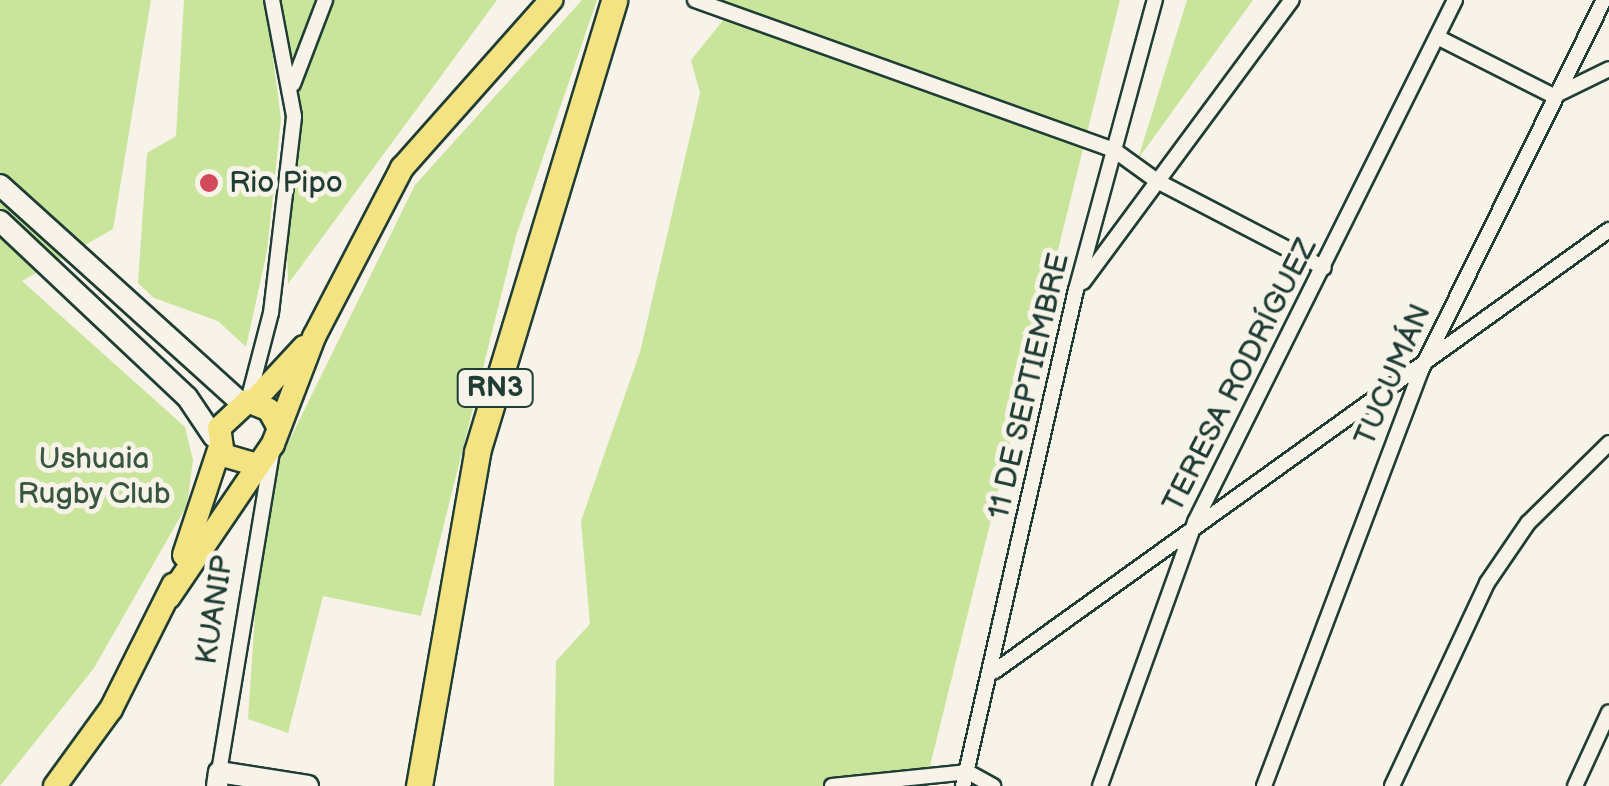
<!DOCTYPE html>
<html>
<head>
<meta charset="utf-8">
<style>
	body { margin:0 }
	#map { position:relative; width:1609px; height:786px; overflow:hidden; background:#f7f3e8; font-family:"Balsamiq Sans",sans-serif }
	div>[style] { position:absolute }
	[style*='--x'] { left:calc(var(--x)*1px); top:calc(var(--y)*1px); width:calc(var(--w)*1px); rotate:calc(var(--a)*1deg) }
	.green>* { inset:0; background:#c9e49b }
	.roads { filter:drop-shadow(2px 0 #1f3d34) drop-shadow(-2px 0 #1f3d34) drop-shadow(0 2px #1f3d34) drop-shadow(0 -2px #1f3d34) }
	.street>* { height:14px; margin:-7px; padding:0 7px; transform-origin:7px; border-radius:7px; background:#f7f3e8 }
	.secondary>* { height:20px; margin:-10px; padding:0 10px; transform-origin:10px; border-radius:10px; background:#f7f3e8 }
	.primary>* { height:22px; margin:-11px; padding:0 11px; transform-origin:11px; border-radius:11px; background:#f4e382 }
	.highway>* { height:25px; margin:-12.5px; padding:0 12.5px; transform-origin:12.5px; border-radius:12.5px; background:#f4e382 }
	.dots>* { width:28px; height:28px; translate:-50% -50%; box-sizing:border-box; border:5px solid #f7f3e8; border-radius:50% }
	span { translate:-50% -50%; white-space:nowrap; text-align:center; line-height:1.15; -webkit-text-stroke:10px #f7f3e8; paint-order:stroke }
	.shield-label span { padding:2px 8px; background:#f7f3e8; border:2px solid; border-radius:8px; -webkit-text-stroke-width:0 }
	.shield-label { font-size:28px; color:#1f3d34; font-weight:700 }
	.poi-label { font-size:30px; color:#1f3d34 }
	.left { translate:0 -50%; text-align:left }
	.street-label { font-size:30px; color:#1f3d34 }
	.park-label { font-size:30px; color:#385643 }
</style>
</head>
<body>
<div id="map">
	<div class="green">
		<i style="clip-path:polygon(0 0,151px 0,113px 229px,22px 281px,185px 427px,193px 460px,187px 505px,94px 668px,0 786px)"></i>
		<i style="clip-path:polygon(184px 0,263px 0,268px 20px,281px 119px,267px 251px,246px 347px,218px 321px,154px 298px,138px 283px,147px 153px,176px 136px)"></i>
		<i style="clip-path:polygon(281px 0,497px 0,288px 284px)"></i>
		<i style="clip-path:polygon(582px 0,597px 0,516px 236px,421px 616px,323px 596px,288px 733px,248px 719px,263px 494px,415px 185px)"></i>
		<i style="clip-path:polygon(723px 0,1120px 0,925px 786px,554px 786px,556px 661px,590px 624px,581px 521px,640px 352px,700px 93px,691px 60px,729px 13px)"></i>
		<i style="clip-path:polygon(1187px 0,1253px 0,1138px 159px)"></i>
	</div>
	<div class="roads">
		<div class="street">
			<i style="--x:695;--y:0;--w:445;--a:19.7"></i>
			<i style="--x:1114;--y:150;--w:53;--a:35.8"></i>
			<i style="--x:1157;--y:181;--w:188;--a:27.5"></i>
			<i style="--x:1439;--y:38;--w:129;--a:26.8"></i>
			<i style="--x:1554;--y:96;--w:61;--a:-26.1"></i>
			<i style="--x:293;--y:84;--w:90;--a:-69.1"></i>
			<i style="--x:1083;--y:282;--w:351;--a:-53.5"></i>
			<i style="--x:248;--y:401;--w:91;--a:-75.4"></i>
			<i style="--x:271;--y:313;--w:198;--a:-83.3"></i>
			<i style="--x:294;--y:116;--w:118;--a:-100.7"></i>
			<i style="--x:995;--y:671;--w:756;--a:-35.69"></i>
			<i style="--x:219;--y:772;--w:324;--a:-80.6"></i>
			<i style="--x:832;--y:786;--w:137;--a:-5.9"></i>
			<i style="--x:968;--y:772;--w:29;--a:29"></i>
			<i style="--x:963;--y:786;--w:509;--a:-77.17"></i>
			<i style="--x:1076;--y:290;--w:301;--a:-74.8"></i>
			<i style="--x:1100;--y:786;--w:281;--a:-70.2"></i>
			<i style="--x:1195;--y:522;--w:583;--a:-63.52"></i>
			<i style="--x:1264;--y:786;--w:445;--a:-69.3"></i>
			<i style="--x:1421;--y:370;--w:413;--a:-63.7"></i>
			<i style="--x:1392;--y:786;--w:224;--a:-64.9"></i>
			<i style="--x:1487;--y:583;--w:73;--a:-55.7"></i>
			<i style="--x:1528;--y:523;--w:114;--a:-44.6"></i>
			<i style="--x:1575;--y:786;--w:81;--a:-65.3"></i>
		</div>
		<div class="secondary">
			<i style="--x:0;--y:185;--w:325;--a:42.1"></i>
			<i style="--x:0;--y:221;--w:257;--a:43.3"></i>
			<i style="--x:187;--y:397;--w:48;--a:56"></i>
			<i style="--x:217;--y:786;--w:14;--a:-82"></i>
			<i style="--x:219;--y:772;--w:90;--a:8.9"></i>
		</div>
		<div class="primary">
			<i style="--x:253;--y:402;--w:75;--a:-47.2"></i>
			<i style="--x:254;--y:464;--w:32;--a:-164"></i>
			<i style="--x:223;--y:455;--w:27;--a:-98"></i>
			<i style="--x:219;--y:428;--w:40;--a:-43"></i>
			<i style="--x:248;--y:401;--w:23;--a:23"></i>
			<i style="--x:269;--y:410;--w:18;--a:61"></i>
			<i style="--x:184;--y:555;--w:111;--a:-71.6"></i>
			<i style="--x:169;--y:597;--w:185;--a:-55.8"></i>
			<i style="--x:273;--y:444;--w:115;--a:-69"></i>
			<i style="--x:314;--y:337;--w:191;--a:-62.5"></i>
			<i style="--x:402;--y:168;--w:225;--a:-48.4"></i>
			<i style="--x:55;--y:786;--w:95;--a:-54"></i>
			<i style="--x:111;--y:709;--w:139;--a:-63.4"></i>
		</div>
		<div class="highway">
			<i style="--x:419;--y:786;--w:339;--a:-80.1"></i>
			<i style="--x:477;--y:452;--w:472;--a:-73.1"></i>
		</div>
	</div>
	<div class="dots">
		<i style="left:209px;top:183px;background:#d1495b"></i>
	</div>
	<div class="shield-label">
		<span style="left:495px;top:388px">RN3</span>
	</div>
	<div class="poi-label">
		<span class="left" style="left:229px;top:183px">Rio Pipo</span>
	</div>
	<div class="street-label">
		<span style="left:1240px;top:375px;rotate:-63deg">TERESA RODRÍGUEZ</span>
		<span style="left:1393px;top:375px;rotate:-67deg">TUCUMÁN</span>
		<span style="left:1029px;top:386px;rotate:-77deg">11 DE SEPTIEMBRE</span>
		<span style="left:215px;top:610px;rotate:-81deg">KUANIP</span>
	</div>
	<div class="park-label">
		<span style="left:94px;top:476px">Ushuaia<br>Rugby Club</span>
	</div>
</div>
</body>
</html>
